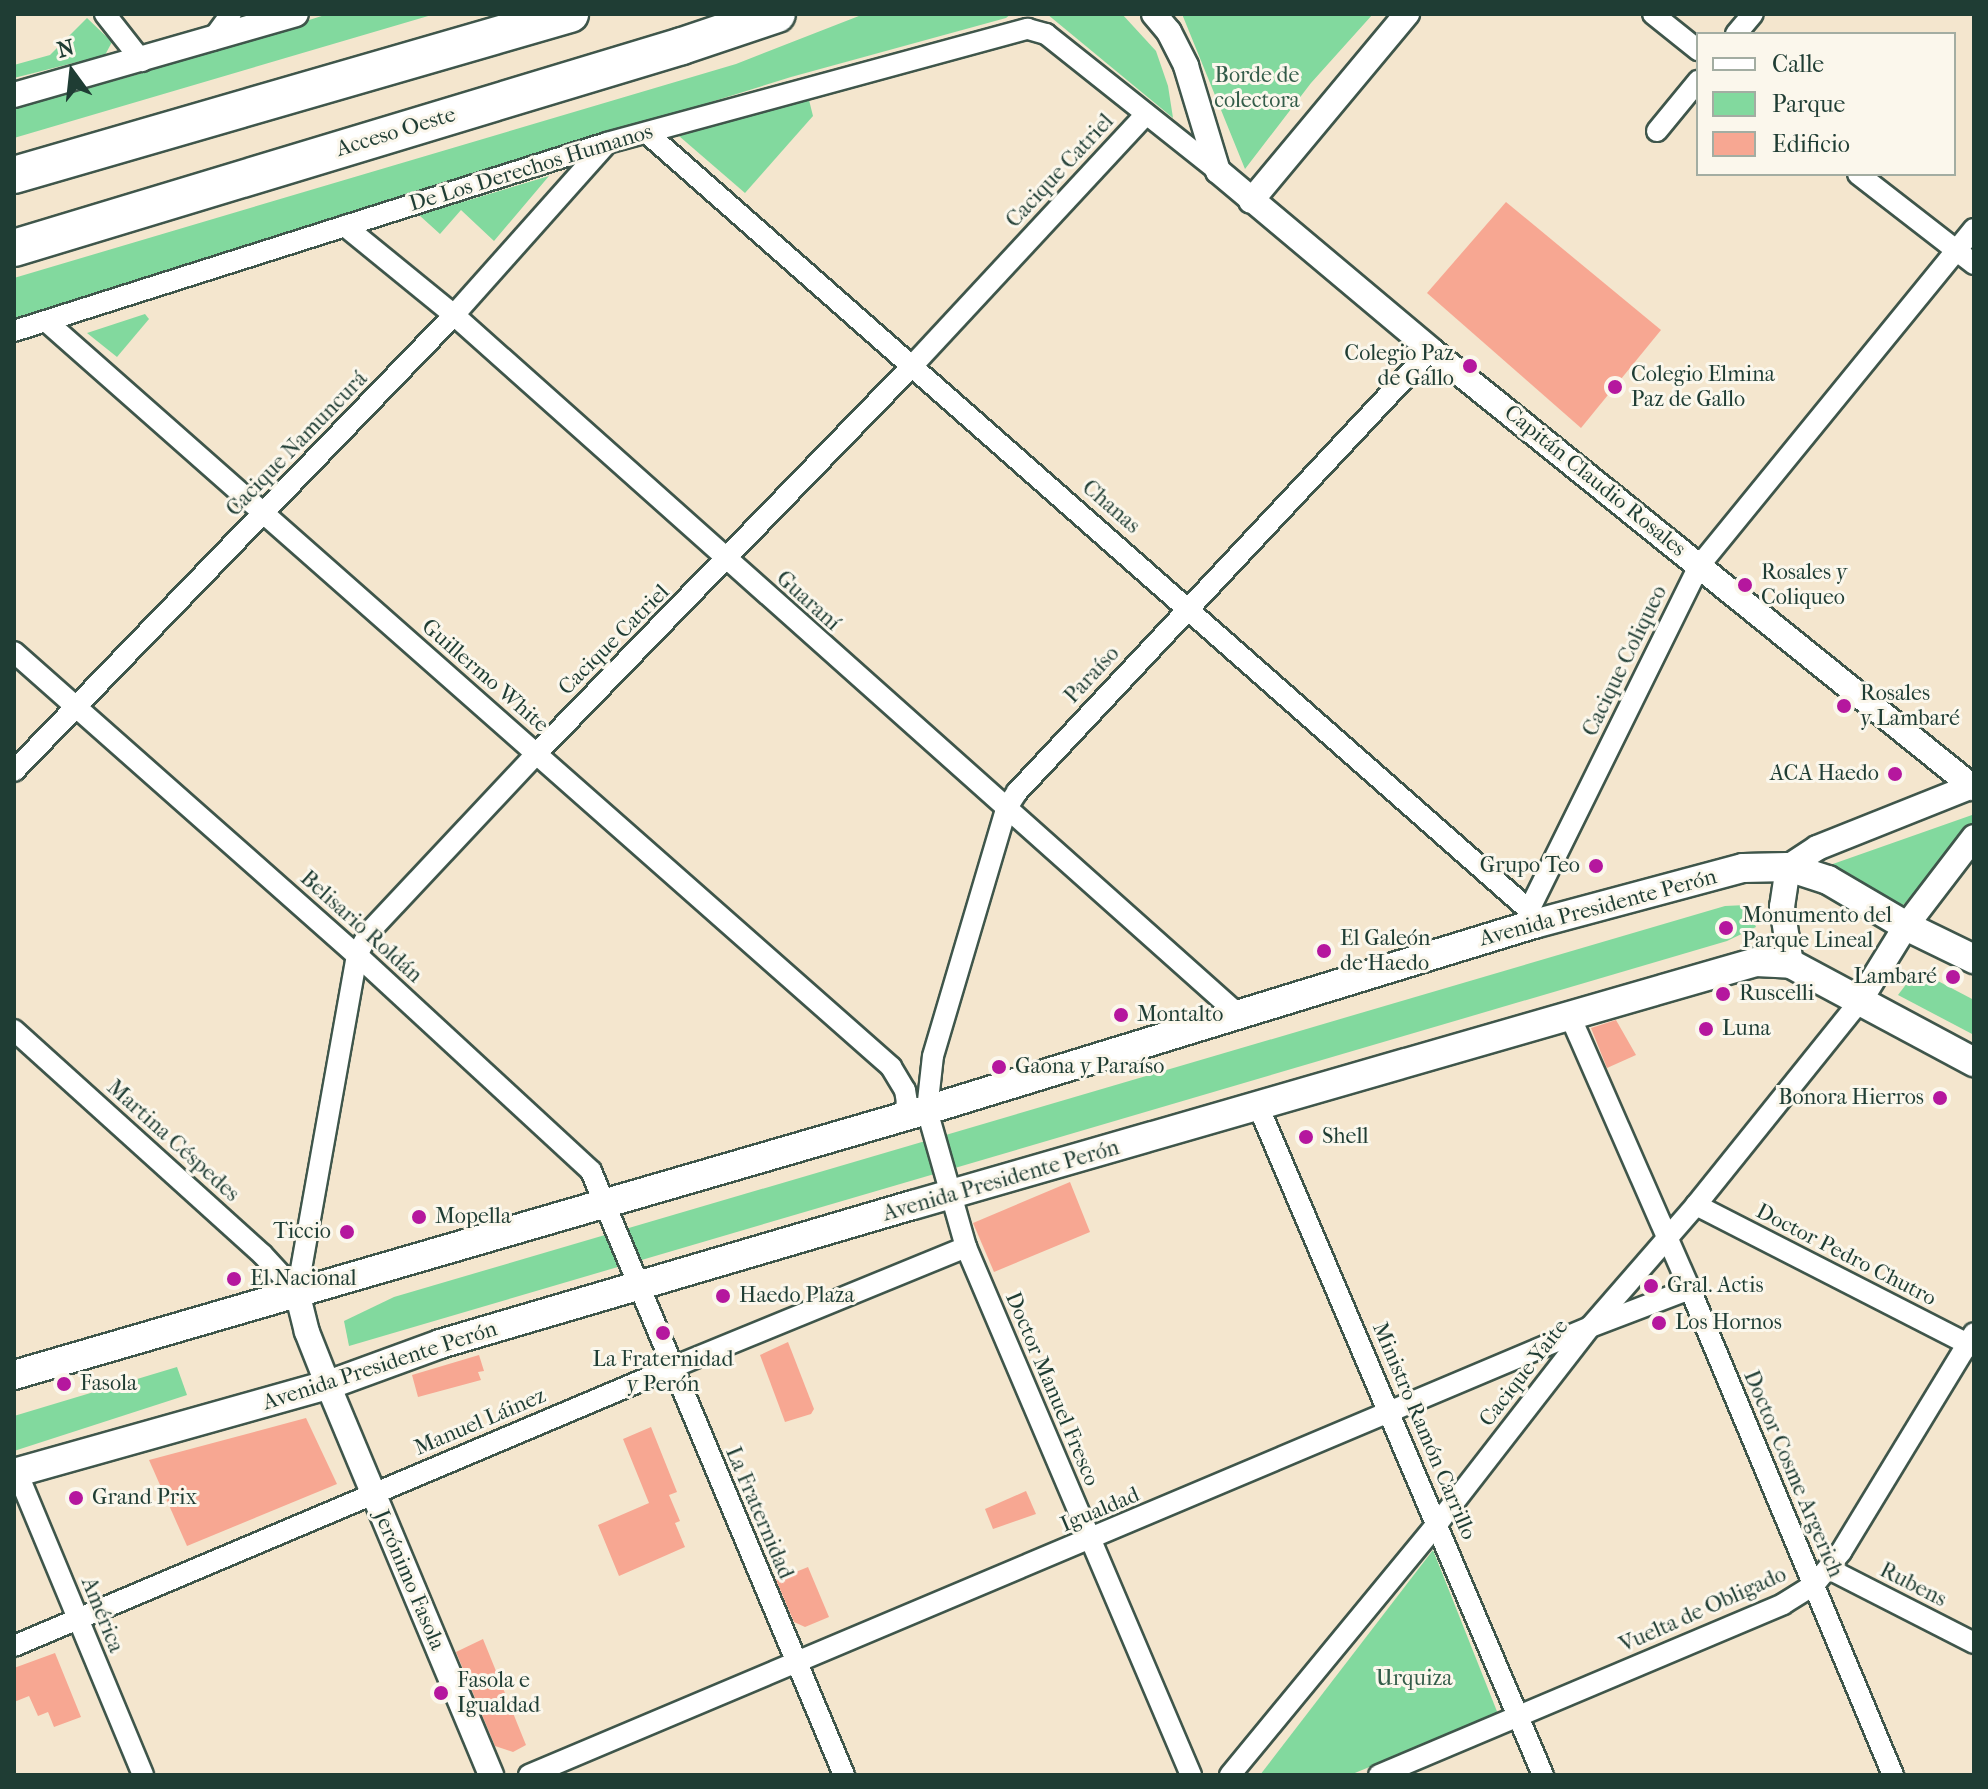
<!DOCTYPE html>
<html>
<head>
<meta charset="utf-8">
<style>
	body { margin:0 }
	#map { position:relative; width:1988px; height:1789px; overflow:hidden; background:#f4e6ce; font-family:"IM FELL French Canon",serif }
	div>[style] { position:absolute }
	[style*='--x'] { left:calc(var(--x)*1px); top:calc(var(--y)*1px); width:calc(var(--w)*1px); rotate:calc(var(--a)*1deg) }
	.green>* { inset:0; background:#82d99e }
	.building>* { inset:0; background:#f7a792 }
	.roads { filter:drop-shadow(2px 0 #3f564b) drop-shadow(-2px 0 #3f564b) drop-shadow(0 2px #3f564b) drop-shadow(0 -2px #3f564b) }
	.minor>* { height:20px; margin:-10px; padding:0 10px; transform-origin:10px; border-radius:10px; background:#fff }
	.tertiary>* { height:24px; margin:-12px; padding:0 12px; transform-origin:12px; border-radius:12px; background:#fff }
	.secondary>* { height:28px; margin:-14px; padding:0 14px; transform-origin:14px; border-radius:14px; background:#fff }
	.motorway>* { height:36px; margin:-18px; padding:0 18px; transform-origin:18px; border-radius:18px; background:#fff }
	.dots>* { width:22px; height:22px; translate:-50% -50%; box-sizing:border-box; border:4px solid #fbf7ec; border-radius:50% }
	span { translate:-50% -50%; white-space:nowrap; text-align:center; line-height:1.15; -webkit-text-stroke:6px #fbf7ec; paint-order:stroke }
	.park-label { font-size:22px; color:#335c49 }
	.street-label { font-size:22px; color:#1f3d34 }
	.poi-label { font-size:22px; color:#1f3d34 }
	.right { translate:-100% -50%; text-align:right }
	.left { translate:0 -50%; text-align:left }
	.frame { position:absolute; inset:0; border:16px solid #1f3d34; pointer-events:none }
	.legend { position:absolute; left:1696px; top:32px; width:260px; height:144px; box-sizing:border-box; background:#fbf7ec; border:2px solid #a3ada2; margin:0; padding:10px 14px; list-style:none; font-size:24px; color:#1f3d34 }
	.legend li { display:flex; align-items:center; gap:16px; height:40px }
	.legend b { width:40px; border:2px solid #a3ada2 }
	.north { position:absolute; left:32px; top:32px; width:80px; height:80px; -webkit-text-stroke:6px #fbf7ec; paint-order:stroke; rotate:345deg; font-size:22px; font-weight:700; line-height:32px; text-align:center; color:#1f3d34 }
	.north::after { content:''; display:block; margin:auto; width:28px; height:36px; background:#1f3d34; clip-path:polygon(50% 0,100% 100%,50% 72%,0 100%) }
</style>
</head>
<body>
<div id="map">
	<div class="green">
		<i style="clip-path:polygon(328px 14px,435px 14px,14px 138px,14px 109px,139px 74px)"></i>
		<i style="clip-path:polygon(864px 14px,1011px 14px,1006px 18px,791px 77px,14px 319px,14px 278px,736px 64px)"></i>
		<i style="clip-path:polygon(1047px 14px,1122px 14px,1156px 51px,1168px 86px,1173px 118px)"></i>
		<i style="clip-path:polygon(1182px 14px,1373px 14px,1311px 83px,1245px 169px)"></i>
		<i style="clip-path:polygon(87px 18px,112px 42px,105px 55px,14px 78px,14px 65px,50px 55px)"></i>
		<i style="clip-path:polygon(809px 100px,813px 116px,745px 193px,679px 136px)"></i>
		<i style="clip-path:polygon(549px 176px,494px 241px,461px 210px,440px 234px,419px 215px)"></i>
		<i style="clip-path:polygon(145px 314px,149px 319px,117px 357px,87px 333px)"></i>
		<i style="clip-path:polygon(1972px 815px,1974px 824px,1898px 911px,1852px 875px,1830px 865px)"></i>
		<i style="clip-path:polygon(1746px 905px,1756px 927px,1727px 941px,349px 1346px,344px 1321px,394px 1297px,1725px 906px)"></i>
		<i style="clip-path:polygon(1917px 970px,1974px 1000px,1974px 1035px,1898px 995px)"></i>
		<i style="clip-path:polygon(177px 1367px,187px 1395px,14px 1451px,14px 1416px)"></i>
		<i style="clip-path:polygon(1433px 1550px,1498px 1714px,1350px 1775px,1260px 1775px)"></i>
	</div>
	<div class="building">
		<i style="clip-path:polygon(1506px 202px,1661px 330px,1581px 428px,1427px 293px)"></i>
		<i style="clip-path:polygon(1616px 1020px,1636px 1055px,1607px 1068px,1591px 1028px)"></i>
		<i style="clip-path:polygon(1070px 1182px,1090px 1232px,994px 1272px,973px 1223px)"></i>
		<i style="clip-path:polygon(788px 1342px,814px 1409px,811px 1414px,785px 1422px,760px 1355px)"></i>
		<i style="clip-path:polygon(479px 1355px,484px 1371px,478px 1372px,481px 1380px,418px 1397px,412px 1375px)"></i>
		<i style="clip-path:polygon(306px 1418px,337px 1484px,187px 1546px,149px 1460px)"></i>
		<i style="clip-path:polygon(651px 1427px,677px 1492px,669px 1495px,680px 1521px,675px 1523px,685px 1547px,619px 1576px,598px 1525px,649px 1503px,623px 1439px)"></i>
		<i style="clip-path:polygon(1026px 1491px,1036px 1514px,993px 1529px,985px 1509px)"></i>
		<i style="clip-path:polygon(808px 1567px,829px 1617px,805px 1627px,794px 1622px,776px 1580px)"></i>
		<i style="clip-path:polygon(483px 1639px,526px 1745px,513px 1752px,495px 1746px,456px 1652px)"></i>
		<i style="clip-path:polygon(55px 1653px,81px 1717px,54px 1727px,48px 1712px,38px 1716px,29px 1696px,14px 1702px,14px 1668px)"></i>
	</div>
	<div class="roads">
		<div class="minor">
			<i style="--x:105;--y:14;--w:60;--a:51.8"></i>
			<i style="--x:1653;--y:14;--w:58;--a:38.7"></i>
			<i style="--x:1736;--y:34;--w:26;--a:-50"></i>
			<i style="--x:212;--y:40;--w:32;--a:-54"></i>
			<i style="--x:1657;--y:131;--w:65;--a:-50.6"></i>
			<i style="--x:647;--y:133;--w:1175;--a:41.38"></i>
			<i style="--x:1529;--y:910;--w:15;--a:70"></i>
			<i style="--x:1858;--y:174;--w:147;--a:37.8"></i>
			<i style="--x:345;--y:226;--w:141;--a:39.2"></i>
			<i style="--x:454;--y:315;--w:1049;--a:41.72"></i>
			<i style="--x:47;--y:322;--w:1126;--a:41.43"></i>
			<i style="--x:891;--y:1067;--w:27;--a:59"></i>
			<i style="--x:905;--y:1090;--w:12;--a:81"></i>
			<i style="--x:907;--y:1102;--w:15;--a:101"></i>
			<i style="--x:14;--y:331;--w:622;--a:-17.59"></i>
			<i style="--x:607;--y:143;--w:436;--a:-15.2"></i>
			<i style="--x:1028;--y:29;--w:19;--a:16"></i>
			<i style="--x:1046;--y:34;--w:220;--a:38.5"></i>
			<i style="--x:14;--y:652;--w:458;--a:41.5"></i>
			<i style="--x:357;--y:955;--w:318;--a:42.7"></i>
			<i style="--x:591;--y:1171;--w:655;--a:67.27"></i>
			<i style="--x:14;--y:771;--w:634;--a:-46.02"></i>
			<i style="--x:454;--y:315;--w:230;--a:-48.3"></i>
			<i style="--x:1529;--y:910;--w:384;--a:-63.7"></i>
			<i style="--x:1699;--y:566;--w:435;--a:-50.8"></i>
			<i style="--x:1570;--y:1016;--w:298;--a:66.3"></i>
			<i style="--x:1690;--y:1289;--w:527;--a:67.33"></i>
			<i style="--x:14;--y:1030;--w:334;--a:42.1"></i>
			<i style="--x:262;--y:1254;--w:52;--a:47.4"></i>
			<i style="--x:1259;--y:1108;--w:725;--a:66.94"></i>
			<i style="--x:1696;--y:1205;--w:312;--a:27.1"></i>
			<i style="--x:297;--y:1292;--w:342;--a:-79.9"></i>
			<i style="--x:357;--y:955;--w:26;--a:-62"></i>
			<i style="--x:369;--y:932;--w:245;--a:-46.8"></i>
			<i style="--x:537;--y:753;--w:540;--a:-45.9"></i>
			<i style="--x:913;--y:365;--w:342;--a:-47.1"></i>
			<i style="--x:17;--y:1472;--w:328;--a:67.4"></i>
			<i style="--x:1829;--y:1569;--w:163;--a:27"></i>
			<i style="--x:14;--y:1646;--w:713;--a:-22.93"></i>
			<i style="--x:671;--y:1368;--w:319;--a:-22.3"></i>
			<i style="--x:529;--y:1775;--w:1152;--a:-22.89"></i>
			<i style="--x:1590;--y:1327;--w:107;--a:-20.8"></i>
			<i style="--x:1191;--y:1775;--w:574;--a:-113.08"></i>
			<i style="--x:966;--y:1247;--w:142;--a:-105.9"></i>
			<i style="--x:927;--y:1110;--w:54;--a:-83.7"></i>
			<i style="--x:933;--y:1056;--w:258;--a:-73.5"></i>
			<i style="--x:1006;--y:809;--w:20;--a:-57"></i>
			<i style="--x:1017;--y:792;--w:606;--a:-46.87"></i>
			<i style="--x:1230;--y:1775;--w:327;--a:-50.5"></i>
			<i style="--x:1438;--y:1523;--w:248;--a:-52.2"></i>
			<i style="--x:1590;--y:1327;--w:162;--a:-49"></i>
			<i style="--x:1696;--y:1205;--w:260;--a:-51.2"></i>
			<i style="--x:1379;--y:1775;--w:439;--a:-22.9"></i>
			<i style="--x:1783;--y:1604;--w:36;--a:-32"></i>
			<i style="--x:1814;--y:1585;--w:43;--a:-50.7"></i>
			<i style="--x:1841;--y:1552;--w:256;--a:-58.7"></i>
		</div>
		<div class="tertiary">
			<i style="--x:1154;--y:14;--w:23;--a:50"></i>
			<i style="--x:1169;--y:32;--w:38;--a:63"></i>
			<i style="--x:1186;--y:66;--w:110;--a:73.1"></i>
			<i style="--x:1218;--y:171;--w:278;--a:40"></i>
			<i style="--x:1431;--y:350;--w:698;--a:38.89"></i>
			<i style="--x:14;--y:95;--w:293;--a:-16"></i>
			<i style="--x:1251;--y:201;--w:244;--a:-50.2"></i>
			<i style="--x:1791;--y:964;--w:58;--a:-99"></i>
			<i style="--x:1782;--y:907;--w:40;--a:-81.5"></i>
			<i style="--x:1788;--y:867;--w:35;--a:-33"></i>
			<i style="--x:1817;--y:848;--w:167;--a:-21.8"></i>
			<i style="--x:1859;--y:1002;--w:89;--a:-58.3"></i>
			<i style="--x:1906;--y:926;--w:112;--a:-52.6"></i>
			<i style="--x:297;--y:1292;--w:41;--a:76"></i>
			<i style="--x:307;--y:1332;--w:57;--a:68.4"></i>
			<i style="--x:328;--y:1385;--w:423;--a:67.3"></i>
		</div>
		<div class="secondary">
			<i style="--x:14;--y:1375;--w:951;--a:-16.19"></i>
			<i style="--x:927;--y:1110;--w:635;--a:-17.04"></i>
			<i style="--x:1534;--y:924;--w:216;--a:-15"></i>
			<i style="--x:1743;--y:868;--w:45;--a:-1.3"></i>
			<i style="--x:1788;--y:867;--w:42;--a:18"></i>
			<i style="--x:1828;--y:880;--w:91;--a:30.5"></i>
			<i style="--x:1906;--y:926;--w:76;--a:25.9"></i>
			<i style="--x:14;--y:1473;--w:326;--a:-15.7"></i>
			<i style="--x:328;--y:1385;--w:119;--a:-20.1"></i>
			<i style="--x:440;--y:1344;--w:493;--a:-16.4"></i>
			<i style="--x:913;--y:1205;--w:877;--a:-16.08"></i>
			<i style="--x:1756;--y:962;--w:35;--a:3"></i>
			<i style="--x:1791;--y:964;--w:208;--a:28.2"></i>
		</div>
		<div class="motorway">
			<i style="--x:14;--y:175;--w:579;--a:-16.15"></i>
			<i style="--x:14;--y:248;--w:698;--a:-16.83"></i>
			<i style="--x:682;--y:46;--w:100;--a:-18.6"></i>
		</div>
	</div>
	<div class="dots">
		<i style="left:1470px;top:366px;background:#b5179e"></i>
		<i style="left:1615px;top:387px;background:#b5179e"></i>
		<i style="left:1745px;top:585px;background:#b5179e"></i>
		<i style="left:1844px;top:706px;background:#b5179e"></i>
		<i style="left:1895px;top:774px;background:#b5179e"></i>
		<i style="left:1596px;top:866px;background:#b5179e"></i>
		<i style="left:1726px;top:928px;background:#b5179e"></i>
		<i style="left:1324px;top:951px;background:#b5179e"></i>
		<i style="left:1953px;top:977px;background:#b5179e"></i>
		<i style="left:1723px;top:994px;background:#b5179e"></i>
		<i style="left:1121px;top:1015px;background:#b5179e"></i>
		<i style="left:1706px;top:1029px;background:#b5179e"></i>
		<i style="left:999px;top:1067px;background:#b5179e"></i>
		<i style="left:1940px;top:1098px;background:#b5179e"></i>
		<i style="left:1306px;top:1137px;background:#b5179e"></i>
		<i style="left:419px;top:1217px;background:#b5179e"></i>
		<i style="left:347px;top:1232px;background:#b5179e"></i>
		<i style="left:234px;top:1279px;background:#b5179e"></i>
		<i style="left:1651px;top:1286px;background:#b5179e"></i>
		<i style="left:723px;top:1296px;background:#b5179e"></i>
		<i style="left:1659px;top:1323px;background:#b5179e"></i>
		<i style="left:663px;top:1333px;background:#b5179e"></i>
		<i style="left:64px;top:1384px;background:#b5179e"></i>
		<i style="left:76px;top:1498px;background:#b5179e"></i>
		<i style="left:441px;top:1693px;background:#b5179e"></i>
	</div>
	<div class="park-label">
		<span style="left:1257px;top:88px">Borde de<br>colectora</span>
		<span style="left:1414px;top:1679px">Urquiza</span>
	</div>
	<div class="street-label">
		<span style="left:396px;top:132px;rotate:-17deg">Acceso Oeste</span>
		<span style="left:531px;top:168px;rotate:-17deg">De Los Derechos Humanos</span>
		<span style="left:1060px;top:171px;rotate:-47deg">Cacique Catriel</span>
		<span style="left:297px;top:444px;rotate:-46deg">Cacique Namuncurá</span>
		<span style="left:1595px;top:481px;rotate:39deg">Capitán Claudio Rosales</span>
		<span style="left:1111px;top:507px;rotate:41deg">Chanas</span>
		<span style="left:808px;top:601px;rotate:42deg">Guaraní</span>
		<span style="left:614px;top:640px;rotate:-45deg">Cacique Catriel</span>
		<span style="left:1625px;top:661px;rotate:-64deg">Cacique Coliqueo</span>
		<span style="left:1092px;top:675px;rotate:-47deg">Paraíso</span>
		<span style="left:485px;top:676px;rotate:41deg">Guillermo White</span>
		<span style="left:1598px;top:908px;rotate:-15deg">Avenida Presidente Perón</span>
		<span style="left:361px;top:927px;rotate:42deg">Belisario Roldán</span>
		<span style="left:173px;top:1141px;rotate:42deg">Martina Céspedes</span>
		<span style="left:1001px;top:1181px;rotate:-16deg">Avenida Presidente Perón</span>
		<span style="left:1846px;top:1255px;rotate:27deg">Doctor Pedro Chutro</span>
		<span style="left:380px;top:1366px;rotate:-18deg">Avenida Presidente Perón</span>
		<span style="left:1524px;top:1373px;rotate:-52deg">Cacique Yaite</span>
		<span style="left:1052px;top:1389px;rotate:67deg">Doctor Manuel Fresco</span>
		<span style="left:480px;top:1422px;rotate:-23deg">Manuel Láinez</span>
		<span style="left:1424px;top:1431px;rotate:67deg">Ministro Ramón Carrillo</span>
		<span style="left:1793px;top:1474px;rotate:67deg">Doctor Cosme Argerich</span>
		<span style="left:1100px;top:1510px;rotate:-23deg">Igualdad</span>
		<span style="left:759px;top:1513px;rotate:67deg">La Fraternidad</span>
		<span style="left:409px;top:1580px;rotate:67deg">Jerónimo Fasola</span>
		<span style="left:1913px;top:1585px;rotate:27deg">Rubens</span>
		<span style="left:1703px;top:1610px;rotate:-24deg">Vuelta de Obligado</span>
		<span style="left:102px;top:1615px;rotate:68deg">América</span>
	</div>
	<div class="poi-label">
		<span class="right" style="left:1454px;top:366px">Colegio Paz<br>de Gallo</span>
		<span class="left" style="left:1631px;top:387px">Colegio Elmina<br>Paz de Gallo</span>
		<span class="left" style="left:1761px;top:585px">Rosales y<br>Coliqueo</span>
		<span class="left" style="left:1860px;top:706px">Rosales<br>y Lambaré</span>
		<span class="right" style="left:1879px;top:774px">ACA Haedo</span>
		<span class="right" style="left:1580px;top:866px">Grupo Teo</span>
		<span class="left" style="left:1742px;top:928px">Monumento del<br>Parque Lineal</span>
		<span class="left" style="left:1340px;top:951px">El Galeón<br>de Haedo</span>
		<span class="right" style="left:1937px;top:977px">Lambaré</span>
		<span class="left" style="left:1739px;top:994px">Ruscelli</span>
		<span class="left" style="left:1137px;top:1015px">Montalto</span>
		<span class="left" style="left:1722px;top:1029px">Luna</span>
		<span class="left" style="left:1015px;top:1067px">Gaona y Paraíso</span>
		<span class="right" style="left:1924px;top:1098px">Bonora Hierros</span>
		<span class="left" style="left:1322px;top:1137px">Shell</span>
		<span class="left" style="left:435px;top:1217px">Mopella</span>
		<span class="right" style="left:331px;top:1232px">Ticcio</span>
		<span class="left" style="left:250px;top:1279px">El Nacional</span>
		<span class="left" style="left:1667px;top:1286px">Gral. Actis</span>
		<span class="left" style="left:739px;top:1296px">Haedo Plaza</span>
		<span class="left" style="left:1675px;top:1323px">Los Hornos</span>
		<span style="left:663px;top:1372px">La Fraternidad<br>y Perón</span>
		<span class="left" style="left:80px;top:1384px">Fasola</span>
		<span class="left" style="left:92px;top:1498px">Grand Prix</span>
		<span class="left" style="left:457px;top:1693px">Fasola e<br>Igualdad</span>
	</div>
	<div class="frame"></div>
	<ul class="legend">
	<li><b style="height:10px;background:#fff"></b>Calle</li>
	<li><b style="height:22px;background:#82d99e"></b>Parque</li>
	<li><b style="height:22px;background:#f7a792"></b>Edificio</li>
	</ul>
	<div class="north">N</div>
</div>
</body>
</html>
